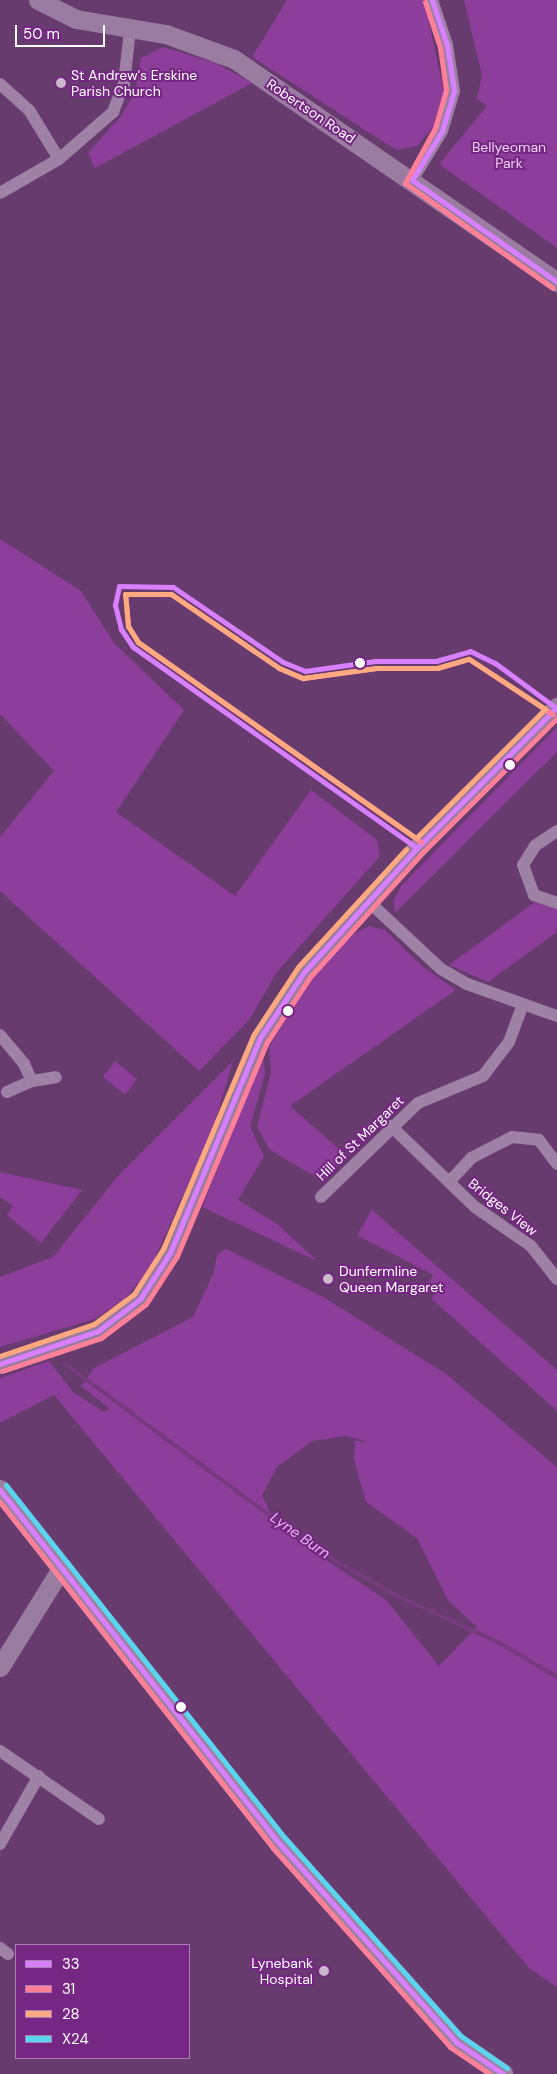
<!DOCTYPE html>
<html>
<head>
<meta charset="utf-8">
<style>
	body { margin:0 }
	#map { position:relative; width:557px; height:2074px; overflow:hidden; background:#673b6e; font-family:"DM Sans",sans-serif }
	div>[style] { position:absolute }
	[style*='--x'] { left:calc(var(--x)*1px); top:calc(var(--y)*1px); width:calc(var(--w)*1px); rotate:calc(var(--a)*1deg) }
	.green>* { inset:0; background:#8c3e9a }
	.stream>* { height:4px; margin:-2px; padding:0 2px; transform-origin:2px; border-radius:2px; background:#753b7d }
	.street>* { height:12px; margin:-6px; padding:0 6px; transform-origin:6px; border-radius:6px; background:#9e81a4 }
	.secondary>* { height:19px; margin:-9.5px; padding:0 9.5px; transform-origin:9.5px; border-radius:9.5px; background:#9a7ca0 }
	.primary>* { height:20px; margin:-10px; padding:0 10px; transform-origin:10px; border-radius:10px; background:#9e80a1 }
	.bus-1>* { height:5px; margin:-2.5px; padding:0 2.5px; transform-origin:2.5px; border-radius:2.5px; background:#d880ff }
	.bus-2>* { height:5px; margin:-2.5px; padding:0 2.5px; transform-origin:2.5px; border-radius:2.5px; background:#ff8098 }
	.bus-3>* { height:5px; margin:-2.5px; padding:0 2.5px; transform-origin:2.5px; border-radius:2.5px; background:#ffa980 }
	.bus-4>* { height:5px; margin:-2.5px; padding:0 2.5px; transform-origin:2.5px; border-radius:2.5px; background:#5ad5f0 }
	.dots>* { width:14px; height:14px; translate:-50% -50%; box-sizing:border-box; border:2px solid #762683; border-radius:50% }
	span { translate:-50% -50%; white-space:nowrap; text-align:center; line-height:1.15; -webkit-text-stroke:4px #762683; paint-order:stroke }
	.poi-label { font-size:14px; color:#fff }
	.left { translate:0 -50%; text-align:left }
	.right { translate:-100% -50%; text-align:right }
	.street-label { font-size:14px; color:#fff }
	.park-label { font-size:14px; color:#f0d2f6 }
	.water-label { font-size:15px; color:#e6baef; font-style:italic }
	.legend { position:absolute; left:15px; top:1944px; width:175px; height:115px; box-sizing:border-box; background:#762683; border:1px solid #ad7db5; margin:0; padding:6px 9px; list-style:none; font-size:15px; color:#fff }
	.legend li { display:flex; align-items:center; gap:10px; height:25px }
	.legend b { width:25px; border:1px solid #ad7db5 }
	.scale { position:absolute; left:15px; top:25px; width:90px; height:22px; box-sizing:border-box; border:2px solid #fff; border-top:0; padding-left:6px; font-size:15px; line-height:18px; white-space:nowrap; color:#fff; -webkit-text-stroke:4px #762683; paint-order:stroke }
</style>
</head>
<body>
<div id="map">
	<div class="green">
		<i style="clip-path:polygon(287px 0,424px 0,444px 92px,437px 122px,417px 146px,396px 150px,252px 57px)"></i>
		<i style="clip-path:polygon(464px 0,557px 0,557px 248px,439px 164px,487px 106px,477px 99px,482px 75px)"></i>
		<i style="clip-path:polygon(163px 47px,216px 63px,252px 83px,95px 168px,88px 153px,121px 116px,135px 92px,141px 58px)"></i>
		<i style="clip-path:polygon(0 539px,81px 591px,114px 643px,184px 710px,116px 812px,235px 896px,311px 790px,377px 840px,380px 856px,277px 972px,249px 1020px,199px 1071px,0 891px,0 837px,54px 771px,0 714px)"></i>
		<i style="clip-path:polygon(557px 727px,557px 752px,395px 913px,394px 900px,401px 886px)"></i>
		<i style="clip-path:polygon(535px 902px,557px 909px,557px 932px,488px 982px,449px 965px)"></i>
		<i style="clip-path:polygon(369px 926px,385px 930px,422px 966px,456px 990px,290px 1106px,347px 1156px,323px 1181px,270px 1150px,257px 1127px,271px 1072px,269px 1047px,316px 971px,354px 934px)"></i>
		<i style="clip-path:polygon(263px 1056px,265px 1074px,250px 1127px,264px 1156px,238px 1200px,277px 1224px,317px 1261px,202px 1207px)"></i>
		<i style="clip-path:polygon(115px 1061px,137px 1079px,125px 1095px,103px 1077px)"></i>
		<i style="clip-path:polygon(233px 1061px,215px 1122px,149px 1272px,124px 1299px,95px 1319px,0 1347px,0 1277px,53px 1257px,118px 1176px)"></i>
		<i style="clip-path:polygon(0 1172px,82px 1190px,41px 1243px,7px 1215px,13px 1206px,0 1197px)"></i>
		<i style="clip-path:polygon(372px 1210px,557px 1370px,557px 1411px,432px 1299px,437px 1289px,428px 1284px,433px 1275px,357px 1235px)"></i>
		<i style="clip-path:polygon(evenodd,226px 1249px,325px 1298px,446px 1374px,557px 1467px,557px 1987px,529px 1968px,54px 1395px,0 1423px,0 1378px,49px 1361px,73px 1392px,104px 1412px,110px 1409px,81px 1386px,94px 1368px,193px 1317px,214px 1272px,217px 1255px,226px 1249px,346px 1436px,369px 1442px,355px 1441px,354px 1460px,366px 1502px,417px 1538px,448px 1600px,477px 1627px,439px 1666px,386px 1600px,276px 1526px,262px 1495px,277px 1467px,312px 1441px,346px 1436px)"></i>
	</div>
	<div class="stream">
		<i style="--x:64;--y:1363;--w:309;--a:36.6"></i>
		<i style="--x:312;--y:1547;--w:91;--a:30.2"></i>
		<i style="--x:391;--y:1593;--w:115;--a:24.6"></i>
		<i style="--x:496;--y:1641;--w:71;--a:30.5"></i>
	</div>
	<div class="street">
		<i style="--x:0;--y:84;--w:39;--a:42"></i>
		<i style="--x:29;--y:110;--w:57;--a:58.5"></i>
		<i style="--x:412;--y:180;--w:57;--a:-58.5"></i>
		<i style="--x:442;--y:131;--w:42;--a:-73.3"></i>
		<i style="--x:454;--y:91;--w:47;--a:-98.7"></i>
		<i style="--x:447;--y:45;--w:47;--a:-108.4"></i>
		<i style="--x:0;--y:193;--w:68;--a:-30"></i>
		<i style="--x:59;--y:159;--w:72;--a:-41"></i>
		<i style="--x:113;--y:112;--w:31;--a:-69"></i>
		<i style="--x:124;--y:83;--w:53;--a:-83.5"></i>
		<i style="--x:557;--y:831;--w:27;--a:146"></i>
		<i style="--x:535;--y:846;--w:22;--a:122"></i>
		<i style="--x:523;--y:865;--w:32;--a:70"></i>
		<i style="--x:534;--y:895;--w:24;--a:19"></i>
		<i style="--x:367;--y:900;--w:101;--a:43"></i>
		<i style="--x:441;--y:969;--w:30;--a:30"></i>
		<i style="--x:467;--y:984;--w:96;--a:19.6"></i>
		<i style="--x:0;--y:1035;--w:38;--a:50"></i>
		<i style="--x:24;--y:1064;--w:19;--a:65"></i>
		<i style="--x:7;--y:1092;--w:27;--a:-24"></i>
		<i style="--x:32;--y:1081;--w:24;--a:-9"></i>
		<i style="--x:391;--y:1126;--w:117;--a:44"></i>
		<i style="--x:475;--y:1207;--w:68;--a:34.9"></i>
		<i style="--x:531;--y:1246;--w:42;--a:51.8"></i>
		<i style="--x:449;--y:1182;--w:33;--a:-47"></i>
		<i style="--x:471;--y:1158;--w:46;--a:-27.1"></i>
		<i style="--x:512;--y:1137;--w:27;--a:6"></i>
		<i style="--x:539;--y:1140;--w:30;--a:53"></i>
		<i style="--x:321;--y:1197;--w:135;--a:-44.1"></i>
		<i style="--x:418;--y:1103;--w:70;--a:-22.6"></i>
		<i style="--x:483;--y:1076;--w:43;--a:-52.6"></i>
		<i style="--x:509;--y:1042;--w:40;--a:-69.8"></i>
		<i style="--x:0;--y:1751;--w:120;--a:34.5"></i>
		<i style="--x:0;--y:1844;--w:78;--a:-60.2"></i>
		<i style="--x:0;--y:1948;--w:10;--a:37"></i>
	</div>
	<div class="secondary">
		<i style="--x:38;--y:0;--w:42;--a:26.6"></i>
		<i style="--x:76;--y:19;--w:91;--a:9.5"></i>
		<i style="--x:166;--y:34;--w:72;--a:20.2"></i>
		<i style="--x:234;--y:59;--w:393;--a:34.6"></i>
		<i style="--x:0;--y:1364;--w:103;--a:-18.6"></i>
		<i style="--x:98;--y:1331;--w:53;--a:-37.3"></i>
		<i style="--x:140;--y:1299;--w:55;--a:-56.9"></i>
		<i style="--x:170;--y:1253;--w:233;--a:-67.3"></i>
		<i style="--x:260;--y:1038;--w:79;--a:-56.3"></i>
		<i style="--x:304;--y:972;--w:168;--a:-47.7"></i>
		<i style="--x:417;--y:848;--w:199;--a:-45.2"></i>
		<i style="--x:0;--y:1667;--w:118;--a:-58.2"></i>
	</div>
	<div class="primary">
		<i style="--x:0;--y:1490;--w:450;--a:51.7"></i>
		<i style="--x:279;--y:1843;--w:266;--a:48.3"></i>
		<i style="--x:456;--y:2042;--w:57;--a:34.2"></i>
	</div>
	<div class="bus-1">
		<i style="--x:432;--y:0;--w:47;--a:71.6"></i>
		<i style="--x:447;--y:45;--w:47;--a:81.3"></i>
		<i style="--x:454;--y:91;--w:42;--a:106.7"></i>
		<i style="--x:442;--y:131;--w:57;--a:121.5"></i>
		<i style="--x:412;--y:180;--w:177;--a:35.1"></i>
		<i style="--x:417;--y:848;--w:348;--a:-144.7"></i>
		<i style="--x:133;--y:647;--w:22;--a:-124"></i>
		<i style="--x:121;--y:629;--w:25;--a:-104"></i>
		<i style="--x:115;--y:605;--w:19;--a:-78"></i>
		<i style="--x:119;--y:586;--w:54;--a:1.1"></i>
		<i style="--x:173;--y:587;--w:133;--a:34.3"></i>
		<i style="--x:283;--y:662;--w:24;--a:22"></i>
		<i style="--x:305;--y:671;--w:71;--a:-8.1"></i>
		<i style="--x:375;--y:661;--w:61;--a:0"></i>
		<i style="--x:436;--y:661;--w:35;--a:-16"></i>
		<i style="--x:470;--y:651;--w:28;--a:26"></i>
		<i style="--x:495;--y:663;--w:76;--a:36.4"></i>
		<i style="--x:0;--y:1364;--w:103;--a:-18.6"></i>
		<i style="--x:98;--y:1331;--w:53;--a:-37.3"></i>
		<i style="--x:140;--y:1299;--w:55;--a:-56.9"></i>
		<i style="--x:170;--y:1253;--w:233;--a:-67.3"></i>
		<i style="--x:260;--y:1038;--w:79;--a:-56.3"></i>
		<i style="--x:304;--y:972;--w:168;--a:-47.7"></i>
		<i style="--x:417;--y:848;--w:199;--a:-45.2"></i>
		<i style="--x:0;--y:1490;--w:450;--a:51.7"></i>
		<i style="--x:279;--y:1843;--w:266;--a:48.3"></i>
		<i style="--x:456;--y:2042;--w:57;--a:34.2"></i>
	</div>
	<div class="bus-2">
		<i style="--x:425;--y:2;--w:47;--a:71.6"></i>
		<i style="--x:440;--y:47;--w:43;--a:82.1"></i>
		<i style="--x:446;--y:90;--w:40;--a:106"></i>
		<i style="--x:435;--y:128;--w:63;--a:118.6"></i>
		<i style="--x:405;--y:183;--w:181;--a:35.4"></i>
		<i style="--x:421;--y:842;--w:347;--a:-144.8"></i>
		<i style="--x:138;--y:642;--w:19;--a:-122"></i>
		<i style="--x:128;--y:626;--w:32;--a:-95"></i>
		<i style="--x:125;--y:594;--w:46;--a:0"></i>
		<i style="--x:171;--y:594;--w:131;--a:34.4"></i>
		<i style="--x:279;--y:668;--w:26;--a:23"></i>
		<i style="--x:303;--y:678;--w:74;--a:-7.8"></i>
		<i style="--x:376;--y:668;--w:61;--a:0"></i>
		<i style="--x:437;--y:668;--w:33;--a:-16"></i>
		<i style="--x:469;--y:659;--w:100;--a:33.5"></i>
		<i style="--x:2;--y:1371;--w:104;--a:-18.4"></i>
		<i style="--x:101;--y:1338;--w:56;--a:-37.1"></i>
		<i style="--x:146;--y:1304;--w:57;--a:-57.1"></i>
		<i style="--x:177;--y:1256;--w:232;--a:-67.2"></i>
		<i style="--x:267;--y:1042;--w:78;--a:-56.5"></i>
		<i style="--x:310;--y:977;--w:167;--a:-47.9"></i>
		<i style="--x:422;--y:853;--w:191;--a:-45"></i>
		<i style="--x:0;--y:1502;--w:441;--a:51.7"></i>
		<i style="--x:273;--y:1848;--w:266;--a:48.3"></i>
		<i style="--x:450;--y:2047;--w:48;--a:34"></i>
	</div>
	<div class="bus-3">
		<i style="--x:125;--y:594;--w:46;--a:0"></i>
		<i style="--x:171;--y:594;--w:131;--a:34.4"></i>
		<i style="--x:279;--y:668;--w:26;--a:23"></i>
		<i style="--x:303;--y:678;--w:74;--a:-7.8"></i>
		<i style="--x:376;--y:668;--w:61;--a:0"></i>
		<i style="--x:437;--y:668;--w:33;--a:-16"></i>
		<i style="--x:469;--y:659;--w:91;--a:33.3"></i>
		<i style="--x:545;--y:709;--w:182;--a:135"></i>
		<i style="--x:416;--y:838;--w:340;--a:-144.8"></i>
		<i style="--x:138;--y:642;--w:19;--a:-122"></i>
		<i style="--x:128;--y:626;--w:32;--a:-95"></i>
		<i style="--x:0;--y:1356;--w:99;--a:-18.8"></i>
		<i style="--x:94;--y:1324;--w:50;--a:-36.9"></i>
		<i style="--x:134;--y:1294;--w:54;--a:-57.2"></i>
		<i style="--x:163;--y:1249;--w:233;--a:-67.1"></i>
		<i style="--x:254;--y:1034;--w:80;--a:-56.7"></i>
		<i style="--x:298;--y:967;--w:160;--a:-47.5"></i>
	</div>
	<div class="bus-4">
		<i style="--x:6;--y:1485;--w:450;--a:51.7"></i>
		<i style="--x:285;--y:1838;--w:265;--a:48.4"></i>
		<i style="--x:461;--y:2036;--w:56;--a:34.8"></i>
	</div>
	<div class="dots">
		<i style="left:61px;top:83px;background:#cabacc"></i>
		<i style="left:360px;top:663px;background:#fff"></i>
		<i style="left:510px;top:765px;background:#fff"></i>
		<i style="left:288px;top:1011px;background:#fff"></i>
		<i style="left:328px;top:1279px;background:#cabacc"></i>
		<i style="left:181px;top:1707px;background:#fff"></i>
		<i style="left:324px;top:1971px;background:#cabacc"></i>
	</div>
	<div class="poi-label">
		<span class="left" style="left:71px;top:83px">St Andrew's Erskine<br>Parish Church</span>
		<span class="left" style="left:339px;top:1279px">Dunfermline<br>Queen Margaret</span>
		<span class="right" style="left:313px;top:1971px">Lynebank<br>Hospital</span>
	</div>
	<div class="street-label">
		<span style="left:311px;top:111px;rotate:34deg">Robertson Road</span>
		<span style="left:360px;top:1138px;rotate:-44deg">Hill of St Margaret</span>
		<span style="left:503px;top:1207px;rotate:38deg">Bridges View</span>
	</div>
	<div class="park-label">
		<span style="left:509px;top:155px">Bellyeoman<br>Park</span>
	</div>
	<div class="water-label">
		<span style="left:300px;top:1536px;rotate:35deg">Lyne Burn</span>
	</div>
	<ul class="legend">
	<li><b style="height:6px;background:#d880ff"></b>33</li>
	<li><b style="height:6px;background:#ff8098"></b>31</li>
	<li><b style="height:6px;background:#ffa980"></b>28</li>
	<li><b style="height:6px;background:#5ad5f0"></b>X24</li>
	</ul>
	<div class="scale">50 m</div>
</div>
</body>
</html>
